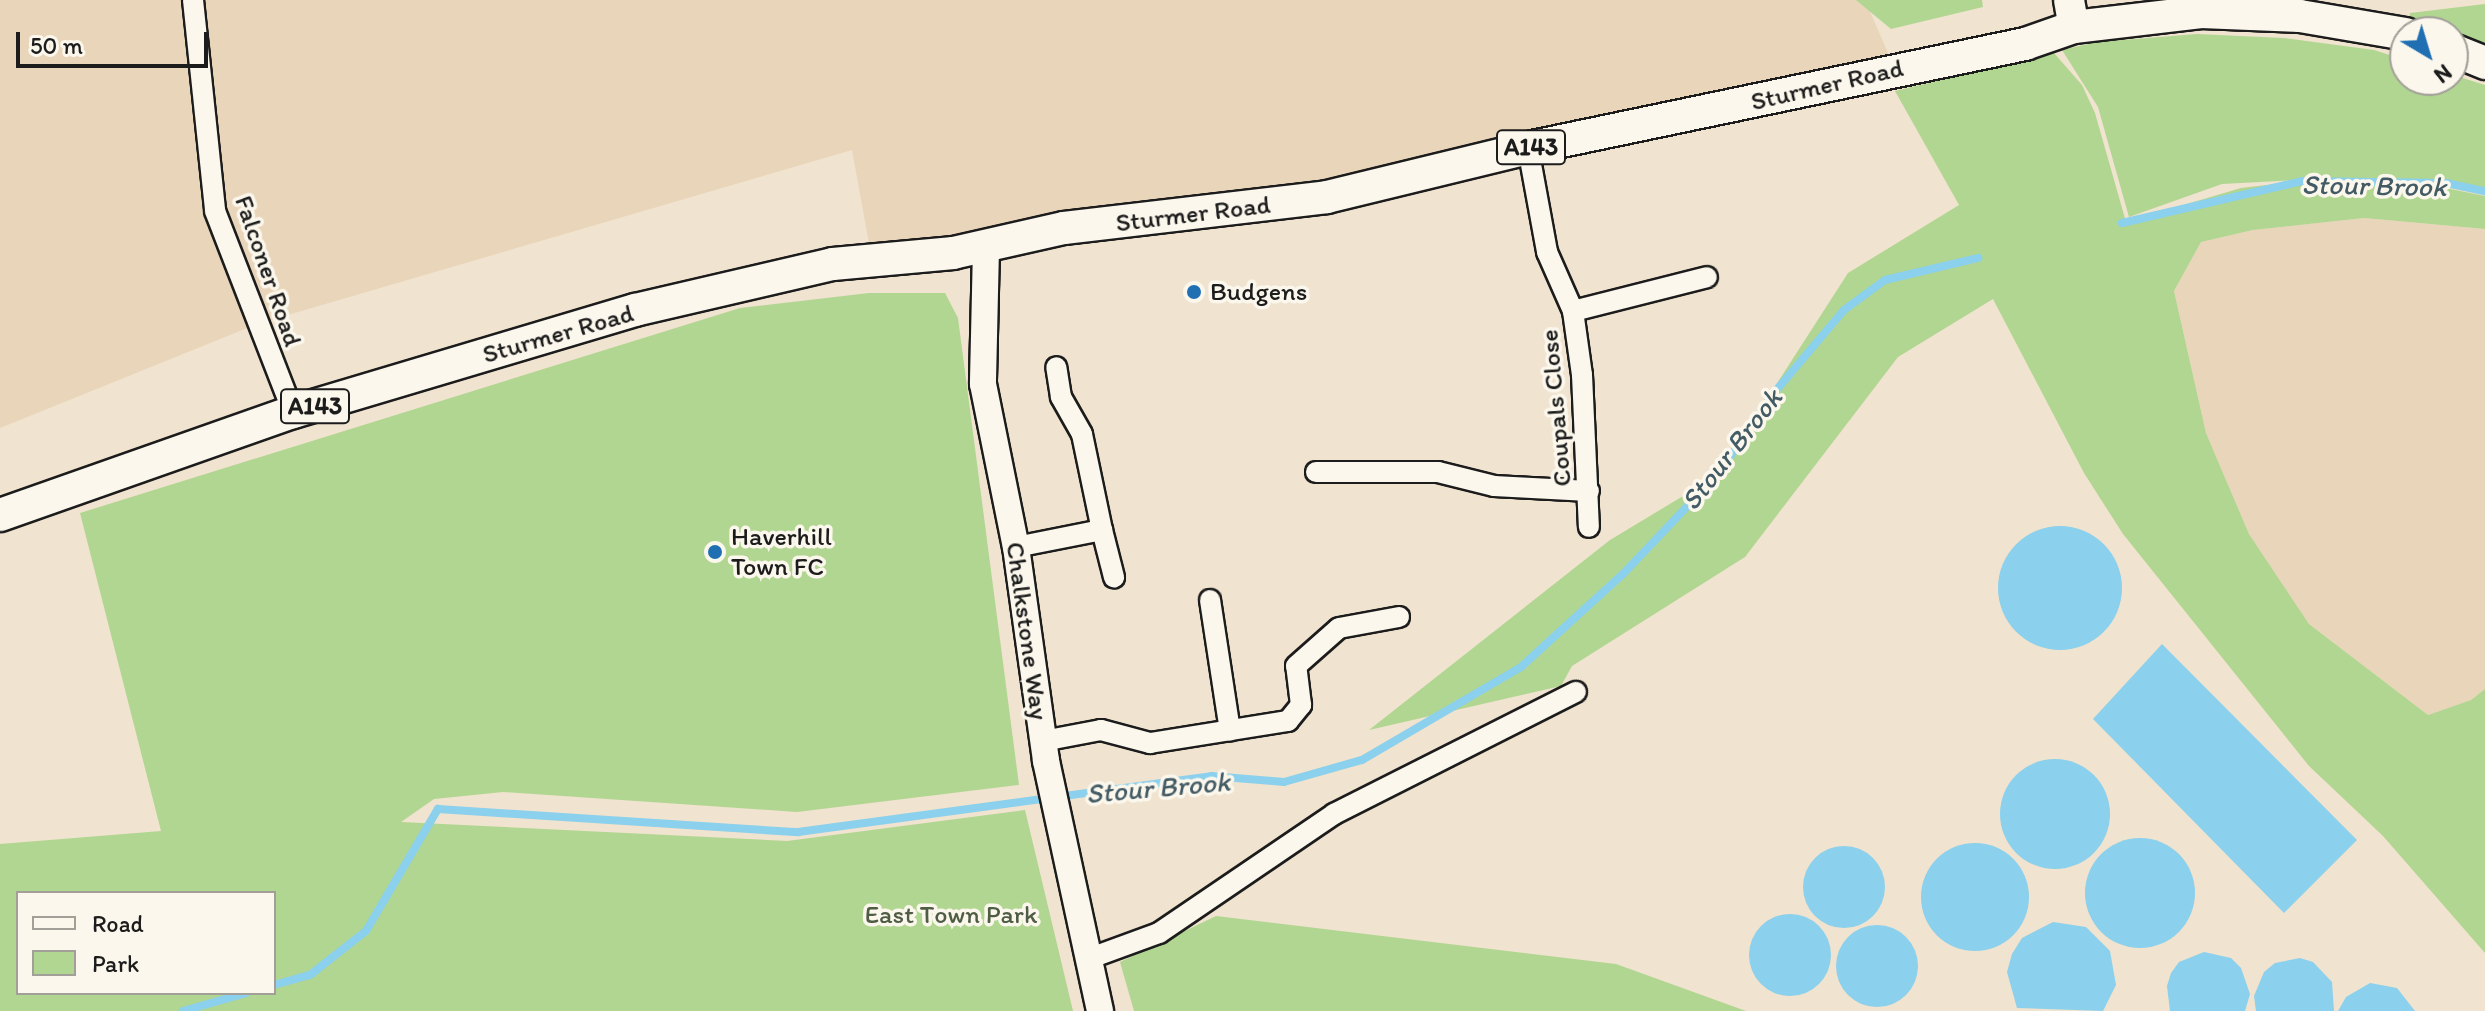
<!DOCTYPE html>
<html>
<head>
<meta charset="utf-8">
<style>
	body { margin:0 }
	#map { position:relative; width:2485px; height:1011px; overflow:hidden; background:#f0e3cf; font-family:Itim,sans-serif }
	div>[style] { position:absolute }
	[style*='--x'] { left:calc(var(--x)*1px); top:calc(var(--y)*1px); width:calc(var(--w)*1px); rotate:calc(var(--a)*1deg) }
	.built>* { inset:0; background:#e9d5ba }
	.green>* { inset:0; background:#b1d691 }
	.water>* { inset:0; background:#8bd0ec }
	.round { border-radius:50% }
	.stream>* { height:8px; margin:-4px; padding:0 4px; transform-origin:4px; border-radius:4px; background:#8bd0ec }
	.roads { filter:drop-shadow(2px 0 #1c1c1c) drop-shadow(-2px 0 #1c1c1c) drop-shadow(0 2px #1c1c1c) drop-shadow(0 -2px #1c1c1c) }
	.minor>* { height:20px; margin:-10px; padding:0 10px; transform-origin:10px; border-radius:10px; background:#fbf7ec }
	.tertiary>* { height:26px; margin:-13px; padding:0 13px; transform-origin:13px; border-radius:13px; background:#fbf7ec }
	.secondary>* { height:30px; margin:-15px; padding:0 15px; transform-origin:15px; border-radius:15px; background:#fbf7ec }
	.primary>* { height:32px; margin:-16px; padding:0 16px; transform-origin:16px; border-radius:16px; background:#fbf7ec }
	.dots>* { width:22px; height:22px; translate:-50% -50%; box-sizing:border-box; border:4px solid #fbf7ec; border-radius:50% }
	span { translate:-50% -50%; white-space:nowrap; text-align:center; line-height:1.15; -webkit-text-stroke:7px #fbf7ec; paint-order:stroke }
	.shield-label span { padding:2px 6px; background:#fbf7ec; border:2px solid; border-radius:6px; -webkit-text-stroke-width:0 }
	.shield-label { font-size:24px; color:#1c1c1c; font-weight:700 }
	.street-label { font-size:26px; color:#1c1c1c }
	.poi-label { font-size:26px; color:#1c1c1c }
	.left { translate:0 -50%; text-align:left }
	.park-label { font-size:26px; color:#505d45 }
	.water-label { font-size:28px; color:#435b65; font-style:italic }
	.legend { position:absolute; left:16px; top:891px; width:260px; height:104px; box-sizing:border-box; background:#fbf7ec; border:2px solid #a29f99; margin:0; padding:10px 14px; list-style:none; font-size:24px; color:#1c1c1c }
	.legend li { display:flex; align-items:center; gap:16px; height:40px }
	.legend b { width:40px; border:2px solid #a29f99 }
	.north { position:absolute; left:2389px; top:16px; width:80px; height:80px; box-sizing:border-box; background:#fbf7ec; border:2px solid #a29f99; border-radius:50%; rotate:142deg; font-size:22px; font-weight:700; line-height:32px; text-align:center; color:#1c1c1c }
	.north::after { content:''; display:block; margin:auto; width:28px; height:36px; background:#1f6fb2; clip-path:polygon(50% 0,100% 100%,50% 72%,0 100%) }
	.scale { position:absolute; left:16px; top:32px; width:192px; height:36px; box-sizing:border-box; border:4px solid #1c1c1c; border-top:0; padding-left:10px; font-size:24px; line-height:28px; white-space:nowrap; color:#1c1c1c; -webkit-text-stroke:6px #fbf7ec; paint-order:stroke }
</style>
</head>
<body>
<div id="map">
	<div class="built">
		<i style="clip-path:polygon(0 0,1865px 0,1895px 69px,1528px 148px,872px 260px,852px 150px,257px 324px,0 428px)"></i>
		<i style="clip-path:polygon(2364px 218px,2485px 229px,2485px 689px,2471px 700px,2428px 715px,2309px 624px,2249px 534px,2206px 433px,2174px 291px,2201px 242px,2253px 230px)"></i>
	</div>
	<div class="green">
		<i style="clip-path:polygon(1856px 0,1982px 0,1983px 7px,1891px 29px)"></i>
		<i style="clip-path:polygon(2485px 4px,2485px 46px,2409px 22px,2410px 13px)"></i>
		<i style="clip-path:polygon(2197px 34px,2284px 38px,2374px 50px,2405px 60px,2405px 80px,2453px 80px,2453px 75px,2485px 85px,2485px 189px,2406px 180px,2485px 196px,2485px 229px,2364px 218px,2253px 230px,2201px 242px,2174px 291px,2206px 433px,2249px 534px,2309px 624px,2428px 715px,2471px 700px,2485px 689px,2485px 953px,2383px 836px,2309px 766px,2123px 534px,2084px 473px,1993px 299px,1898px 357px,1745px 557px,1572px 666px,1561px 686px,1369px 730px,1610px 540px,1718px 475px,1848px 273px,1959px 205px,1895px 91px,2054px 53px,2082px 85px,2095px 113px,2126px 222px,2241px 188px,2318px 179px,2222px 184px,2129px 217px,2098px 107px,2062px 50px,2097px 42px)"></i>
		<i style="clip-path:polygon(evenodd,869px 293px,945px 293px,958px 318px,1019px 785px,797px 812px,503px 792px,434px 799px,401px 822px,787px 841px,1025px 810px,1073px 1011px,0 1011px,0 844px,161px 831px,80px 513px,740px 308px,869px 293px,18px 893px,274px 893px,274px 993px,18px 993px,18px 893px)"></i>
		<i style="clip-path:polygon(1216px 916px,1616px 964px,1746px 1011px,1134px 1011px,1120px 962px)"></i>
	</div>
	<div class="water">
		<i class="round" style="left:1998px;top:526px;width:124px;height:124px"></i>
		<i style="clip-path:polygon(2162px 644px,2357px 840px,2284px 913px,2093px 719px)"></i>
		<i class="round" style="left:2000px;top:759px;width:110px;height:110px"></i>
		<i class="round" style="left:2085px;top:838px;width:110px;height:110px"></i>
		<i class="round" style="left:1921px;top:843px;width:108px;height:108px"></i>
		<i class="round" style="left:1803px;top:846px;width:82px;height:82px"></i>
		<i class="round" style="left:1749px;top:914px;width:82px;height:82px"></i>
		<i style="clip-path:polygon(2053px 922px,2086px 927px,2110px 951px,2116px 985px,2103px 1011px,2017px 1008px,2007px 972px,2012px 954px,2022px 938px)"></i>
		<i class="round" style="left:1836px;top:925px;width:82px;height:82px"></i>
		<i style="clip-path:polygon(2204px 952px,2231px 958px,2241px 968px,2250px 994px,2245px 1011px,2170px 1011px,2167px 986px,2171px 973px,2179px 962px)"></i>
		<i style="clip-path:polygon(2300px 958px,2313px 962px,2332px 982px,2334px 1011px,2256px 1011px,2254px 996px,2264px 972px,2275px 963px)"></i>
		<i style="clip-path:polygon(2370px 983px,2397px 988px,2415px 1011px,2338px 1011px,2346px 997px)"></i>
	</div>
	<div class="stream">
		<i style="--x:2122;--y:223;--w:185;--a:-13.1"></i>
		<i style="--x:2302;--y:181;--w:144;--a:0.8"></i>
		<i style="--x:2446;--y:183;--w:40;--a:12"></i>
		<i style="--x:274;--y:985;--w:37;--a:-16"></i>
		<i style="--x:310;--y:975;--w:71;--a:-38.2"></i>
		<i style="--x:366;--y:931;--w:142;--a:-59.5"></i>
		<i style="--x:438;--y:809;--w:361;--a:3.7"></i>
		<i style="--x:798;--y:832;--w:417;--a:-7.7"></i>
		<i style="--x:1211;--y:776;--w:73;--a:4.7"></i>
		<i style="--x:1284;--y:782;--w:81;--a:-15.8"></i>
		<i style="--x:1362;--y:760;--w:184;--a:-30.3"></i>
		<i style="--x:1521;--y:667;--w:138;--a:-42.4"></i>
		<i style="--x:1623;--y:574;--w:138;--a:-46.5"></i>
		<i style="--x:1718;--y:474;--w:97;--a:-55.5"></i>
		<i style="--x:1773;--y:394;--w:110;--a:-49.8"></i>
		<i style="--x:1844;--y:310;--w:51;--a:-36.2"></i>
		<i style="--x:1885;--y:280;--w:96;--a:-13.3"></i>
		<i style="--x:183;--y:1011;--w:66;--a:-15.9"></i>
	</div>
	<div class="roads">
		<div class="minor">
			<i style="--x:193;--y:0;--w:212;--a:84"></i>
			<i style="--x:215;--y:211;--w:216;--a:68.8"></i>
			<i style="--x:1528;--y:148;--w:106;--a:79.6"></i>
			<i style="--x:1547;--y:252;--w:64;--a:66.2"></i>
			<i style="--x:1573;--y:311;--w:65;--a:82"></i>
			<i style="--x:1582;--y:375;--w:152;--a:87.4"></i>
			<i style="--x:1573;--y:311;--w:138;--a:-14.2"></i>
			<i style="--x:1316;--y:472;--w:122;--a:0"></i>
			<i style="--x:1438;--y:472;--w:58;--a:14"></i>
			<i style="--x:1494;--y:486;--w:95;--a:3"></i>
			<i style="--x:1102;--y:530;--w:49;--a:75.7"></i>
			<i style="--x:1016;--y:547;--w:88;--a:-11.2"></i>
			<i style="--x:1102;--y:530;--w:98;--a:-101.8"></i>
			<i style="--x:1082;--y:434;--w:43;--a:-119.6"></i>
			<i style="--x:1061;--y:397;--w:30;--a:-99"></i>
			<i style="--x:1210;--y:600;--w:132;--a:81.3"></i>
			<i style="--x:1043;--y:741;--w:59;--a:-10.7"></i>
			<i style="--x:1101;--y:730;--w:51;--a:14.9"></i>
			<i style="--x:1150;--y:743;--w:140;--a:-9.1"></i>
			<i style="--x:1288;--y:721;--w:21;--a:-51"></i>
			<i style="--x:1301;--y:705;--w:39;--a:-97"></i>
			<i style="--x:1296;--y:666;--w:57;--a:-41.5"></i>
			<i style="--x:1339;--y:628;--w:61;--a:-10.4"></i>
			<i style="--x:1088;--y:959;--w:76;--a:-20.1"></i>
			<i style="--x:1159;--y:933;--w:212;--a:-34.2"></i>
			<i style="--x:1334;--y:814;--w:271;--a:-26.8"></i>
		</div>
		<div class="tertiary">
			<i style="--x:986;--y:248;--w:136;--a:91.3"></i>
			<i style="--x:983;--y:384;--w:166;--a:78.6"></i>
			<i style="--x:1016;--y:547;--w:216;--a:82"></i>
			<i style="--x:1046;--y:761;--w:256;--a:77.8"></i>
		</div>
		<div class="secondary">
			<i style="--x:2069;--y:0;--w:27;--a:80"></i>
		</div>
		<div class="primary">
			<i style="--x:2453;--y:50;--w:35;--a:22"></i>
			<i style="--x:0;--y:515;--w:311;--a:-19.4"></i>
			<i style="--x:293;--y:412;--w:357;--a:-16.6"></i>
			<i style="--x:635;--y:310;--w:203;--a:-13.1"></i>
			<i style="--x:833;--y:264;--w:121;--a:-5.2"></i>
			<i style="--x:953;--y:253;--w:114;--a:-12.7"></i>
			<i style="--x:1064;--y:228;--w:265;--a:-6.7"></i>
			<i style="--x:1327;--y:197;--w:207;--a:-13.7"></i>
			<i style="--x:1528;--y:148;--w:508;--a:-11.82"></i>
			<i style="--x:2025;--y:44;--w:52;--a:-19.1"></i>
			<i style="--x:2074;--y:27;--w:128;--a:-6.7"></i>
			<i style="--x:2201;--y:12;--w:99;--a:2.3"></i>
			<i style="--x:2300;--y:16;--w:107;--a:9.7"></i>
		</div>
	</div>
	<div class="dots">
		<i style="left:1194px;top:292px;background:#1f6fb2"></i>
		<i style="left:715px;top:552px;background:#1f6fb2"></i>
	</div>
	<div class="shield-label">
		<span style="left:1531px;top:147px">A143</span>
		<span style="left:315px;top:406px">A143</span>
	</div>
	<div class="street-label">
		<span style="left:1827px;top:85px;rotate:-13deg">Sturmer Road</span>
		<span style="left:1193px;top:214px;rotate:-7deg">Sturmer Road</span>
		<span style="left:268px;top:271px;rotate:71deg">Falconer Road</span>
		<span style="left:558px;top:334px;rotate:-16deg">Sturmer Road</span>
		<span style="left:1556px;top:408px;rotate:-95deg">Coupals Close</span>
		<span style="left:1027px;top:631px;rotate:82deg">Chalkstone Way</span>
	</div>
	<div class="poi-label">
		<span class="left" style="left:1210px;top:292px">Budgens</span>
		<span class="left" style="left:731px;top:552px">Haverhill<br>Town FC</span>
	</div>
	<div class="park-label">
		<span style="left:951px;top:915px">East Town Park</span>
	</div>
	<div class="water-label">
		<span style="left:2374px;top:185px;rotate:1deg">Stour Brook</span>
		<span style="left:1731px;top:449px;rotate:-52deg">Stour Brook</span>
		<span style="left:1158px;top:787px;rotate:-5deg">Stour Brook</span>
	</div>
	<ul class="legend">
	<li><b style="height:10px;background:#fbf7ec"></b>Road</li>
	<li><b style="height:22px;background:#b1d691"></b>Park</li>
	</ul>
	<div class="north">N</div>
	<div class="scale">50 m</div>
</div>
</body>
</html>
